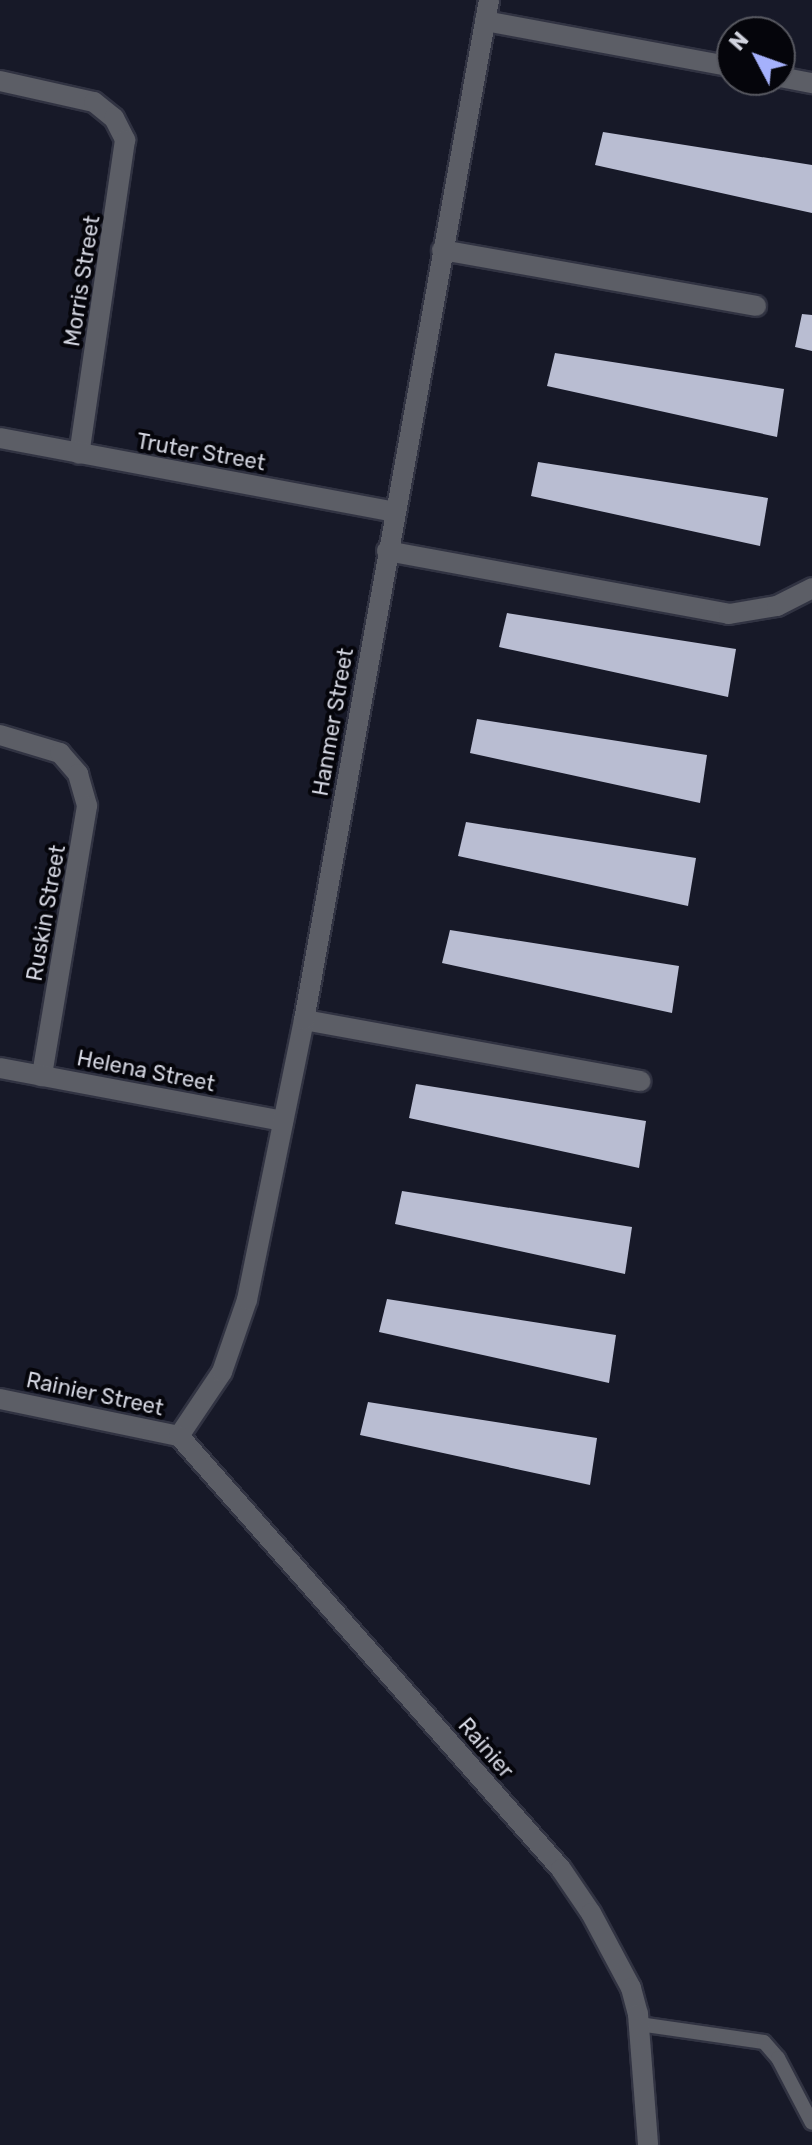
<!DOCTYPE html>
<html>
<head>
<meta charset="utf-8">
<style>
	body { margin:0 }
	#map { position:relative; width:812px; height:2145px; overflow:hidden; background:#171928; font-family:Rubik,sans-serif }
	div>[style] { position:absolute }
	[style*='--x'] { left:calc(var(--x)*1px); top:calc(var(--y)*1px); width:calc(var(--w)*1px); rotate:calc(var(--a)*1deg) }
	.building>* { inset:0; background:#b9bdd2 }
	.roads { filter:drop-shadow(2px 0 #313342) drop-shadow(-2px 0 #313342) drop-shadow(0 2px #313342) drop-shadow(0 -2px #313342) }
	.lane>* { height:14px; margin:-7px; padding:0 7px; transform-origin:7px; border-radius:7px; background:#5c5e66 }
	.street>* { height:20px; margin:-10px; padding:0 10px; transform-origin:10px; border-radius:10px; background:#5c5e66 }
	span { translate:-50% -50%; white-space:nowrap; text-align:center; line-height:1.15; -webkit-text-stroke:8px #05050b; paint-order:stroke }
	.street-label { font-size:22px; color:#d2d4df }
	.north { position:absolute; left:716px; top:16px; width:80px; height:80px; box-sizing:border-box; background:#05050b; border:2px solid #575860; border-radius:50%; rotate:311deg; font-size:22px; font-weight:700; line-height:32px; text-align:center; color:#d2d4df }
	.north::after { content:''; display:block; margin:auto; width:28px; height:36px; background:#a5b1fc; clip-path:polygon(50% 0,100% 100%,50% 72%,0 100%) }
</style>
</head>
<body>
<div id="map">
	<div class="building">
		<i style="clip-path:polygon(603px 132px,812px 165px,812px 213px,595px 165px)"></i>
		<i style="clip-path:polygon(802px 314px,812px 315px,812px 351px,795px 347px)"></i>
		<i style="clip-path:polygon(555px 353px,784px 389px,777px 437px,547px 386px)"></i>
		<i style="clip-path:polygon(538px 462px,768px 498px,760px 546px,531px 496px)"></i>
		<i style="clip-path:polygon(507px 613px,736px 649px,728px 697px,499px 647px)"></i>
		<i style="clip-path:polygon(477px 719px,707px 755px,700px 803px,470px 753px)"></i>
		<i style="clip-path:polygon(466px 822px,696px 858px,688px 906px,458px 856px)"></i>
		<i style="clip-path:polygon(450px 930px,679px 966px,672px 1013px,442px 963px)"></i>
		<i style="clip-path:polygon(416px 1084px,646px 1121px,639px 1168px,409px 1118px)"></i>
		<i style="clip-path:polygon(402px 1191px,632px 1227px,625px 1274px,395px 1224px)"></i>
		<i style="clip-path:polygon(387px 1299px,616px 1335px,609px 1383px,379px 1332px)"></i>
		<i style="clip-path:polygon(368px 1402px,597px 1438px,590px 1485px,360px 1435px)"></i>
	</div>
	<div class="roads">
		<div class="lane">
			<i style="--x:639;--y:2024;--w:126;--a:8.2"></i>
			<i style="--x:764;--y:2042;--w:21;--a:49"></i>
			<i style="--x:778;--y:2058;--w:73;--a:62.4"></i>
		</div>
		<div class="street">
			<i style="--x:485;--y:21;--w:251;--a:10.5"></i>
			<i style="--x:780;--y:77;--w:33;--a:11"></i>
			<i style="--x:0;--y:81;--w:96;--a:12.6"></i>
			<i style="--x:94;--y:102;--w:26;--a:39"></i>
			<i style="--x:114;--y:118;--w:25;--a:63"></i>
			<i style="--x:125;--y:140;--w:317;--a:98.3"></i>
			<i style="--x:442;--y:250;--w:319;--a:10.1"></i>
			<i style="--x:0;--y:438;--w:401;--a:10.6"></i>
			<i style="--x:387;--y:551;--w:348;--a:10.4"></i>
			<i style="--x:729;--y:614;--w:49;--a:-9.5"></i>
			<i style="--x:777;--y:606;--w:39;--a:-27"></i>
			<i style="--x:0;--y:735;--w:63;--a:16.7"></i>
			<i style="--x:60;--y:753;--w:28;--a:49"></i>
			<i style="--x:78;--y:774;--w:33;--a:74"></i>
			<i style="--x:87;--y:806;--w:274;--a:99.5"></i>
			<i style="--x:304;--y:1020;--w:342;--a:10.3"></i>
			<i style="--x:0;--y:1068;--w:288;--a:10.6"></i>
			<i style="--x:0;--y:1399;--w:183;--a:11.7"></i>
			<i style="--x:179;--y:1436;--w:77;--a:-56.1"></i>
			<i style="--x:222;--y:1372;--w:76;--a:-70.9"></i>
			<i style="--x:247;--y:1300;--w:286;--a:-78.5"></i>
			<i style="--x:304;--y:1020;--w:1037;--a:-79.72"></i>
			<i style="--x:179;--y:1436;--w:577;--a:48.58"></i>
			<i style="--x:561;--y:1869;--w:53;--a:55.7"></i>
			<i style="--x:591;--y:1913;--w:85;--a:61.9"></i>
			<i style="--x:631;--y:1988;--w:27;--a:75"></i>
			<i style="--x:638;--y:2014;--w:131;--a:85.6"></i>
		</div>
	</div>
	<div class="street-label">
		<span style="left:82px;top:281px;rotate:-81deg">Morris Street</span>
		<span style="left:201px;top:452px;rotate:10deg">Truter Street</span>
		<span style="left:333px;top:722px;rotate:-80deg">Hanmer Street</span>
		<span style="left:46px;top:913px;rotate:-80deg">Ruskin Street</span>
		<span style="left:146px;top:1071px;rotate:11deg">Helena Street</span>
		<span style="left:95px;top:1394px;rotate:12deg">Rainier Street</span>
		<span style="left:486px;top:1748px;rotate:49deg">Rainier</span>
	</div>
	<div class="north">N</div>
</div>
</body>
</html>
